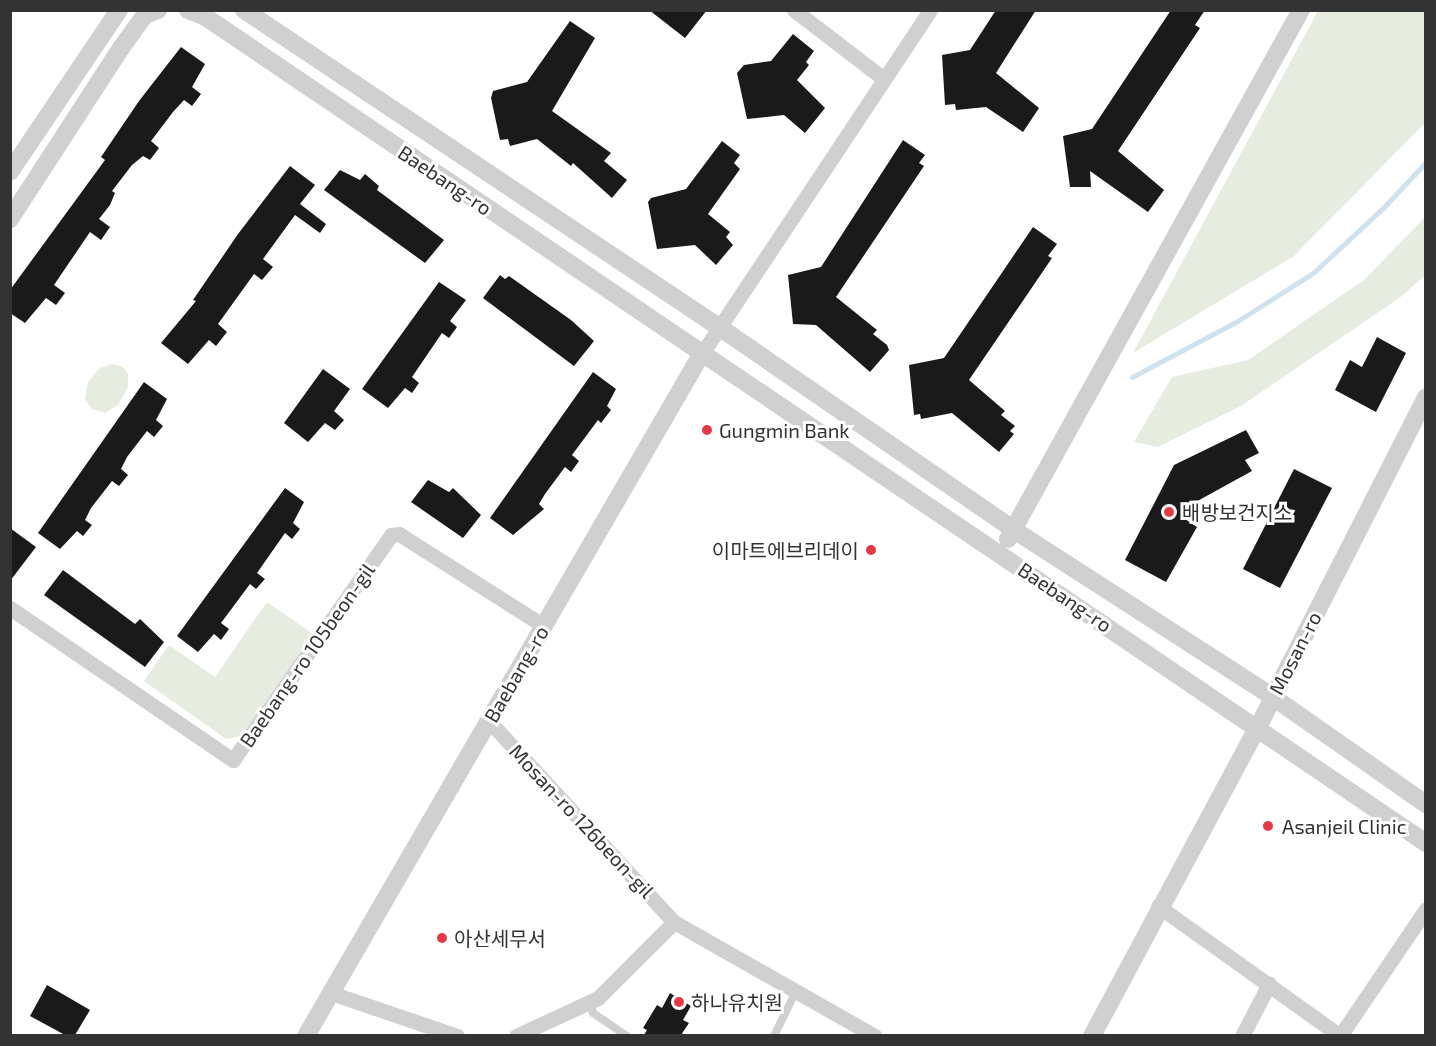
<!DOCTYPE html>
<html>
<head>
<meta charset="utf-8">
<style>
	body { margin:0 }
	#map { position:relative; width:1436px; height:1046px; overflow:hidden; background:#fff; font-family:"Exo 2","Noto Sans KR",sans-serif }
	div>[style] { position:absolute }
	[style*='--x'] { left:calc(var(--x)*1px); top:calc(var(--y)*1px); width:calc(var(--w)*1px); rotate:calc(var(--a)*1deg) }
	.green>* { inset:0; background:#e6ecdf }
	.stream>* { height:5px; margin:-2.5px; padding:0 2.5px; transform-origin:2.5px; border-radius:2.5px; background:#cfe2ee }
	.building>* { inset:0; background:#1a1a1a }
	.service>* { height:8px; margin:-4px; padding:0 4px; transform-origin:4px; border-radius:4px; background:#d0d0d0 }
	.minor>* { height:15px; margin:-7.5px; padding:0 7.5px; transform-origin:7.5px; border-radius:7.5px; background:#d0d0d0 }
	.tertiary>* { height:18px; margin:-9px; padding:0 9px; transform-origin:9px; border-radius:9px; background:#d0d0d0 }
	.dots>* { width:16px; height:16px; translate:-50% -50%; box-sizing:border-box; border:3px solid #fff; border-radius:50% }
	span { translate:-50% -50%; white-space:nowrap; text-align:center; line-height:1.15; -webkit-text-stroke:6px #fff; paint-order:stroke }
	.street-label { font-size:20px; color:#333 }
	.poi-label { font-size:20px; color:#333 }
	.left { translate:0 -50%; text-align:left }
	.right { translate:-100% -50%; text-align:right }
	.frame { position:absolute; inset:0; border:12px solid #333; pointer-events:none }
</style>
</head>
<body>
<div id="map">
	<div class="green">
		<i style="clip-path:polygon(1318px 11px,1425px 11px,1425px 123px,1294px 256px,1133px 353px)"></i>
		<i style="clip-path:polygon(1425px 217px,1425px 275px,1402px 296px,1241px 406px,1158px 447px,1134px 442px,1172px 377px,1248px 360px,1364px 280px)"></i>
		<i style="clip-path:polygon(112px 364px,123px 367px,128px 374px,128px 387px,118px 405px,105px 413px,92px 409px,85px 399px,88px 382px,100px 368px)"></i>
		<i style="clip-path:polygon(267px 602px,313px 634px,242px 736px,226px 739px,144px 681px,169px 645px,215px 677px)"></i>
	</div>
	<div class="stream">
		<i style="--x:1132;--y:377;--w:118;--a:-27.9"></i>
		<i style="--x:1236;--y:322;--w:91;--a:-32.5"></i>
		<i style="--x:1313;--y:273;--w:96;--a:-42.9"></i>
		<i style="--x:1383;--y:208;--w:63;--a:-46.9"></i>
	</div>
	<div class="building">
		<i style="clip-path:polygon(649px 10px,707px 10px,685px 38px)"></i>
		<i style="clip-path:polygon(996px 10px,1036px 10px,996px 73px,1039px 108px,1023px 132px,986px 107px,956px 110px,955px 104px,945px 105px,942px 55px,970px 50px)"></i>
		<i style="clip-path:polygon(1171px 10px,1205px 10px,1195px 25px,1200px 28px,1118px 151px,1164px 190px,1148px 212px,1090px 171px,1091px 187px,1070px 187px,1063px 136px,1092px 129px)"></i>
		<i style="clip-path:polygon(570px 21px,595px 38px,552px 111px,611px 153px,604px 161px,627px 180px,612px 198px,573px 163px,571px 166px,537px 139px,510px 146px,508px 139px,500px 140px,491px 98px,493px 91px,527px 82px)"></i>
		<i style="clip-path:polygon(793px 34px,814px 51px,806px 62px,809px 65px,797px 80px,825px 108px,805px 133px,784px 115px,747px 119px,737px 73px,744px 65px,771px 61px)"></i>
		<i style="clip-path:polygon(181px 47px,205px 64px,192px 87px,201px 94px,192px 106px,184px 100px,173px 112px,151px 141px,159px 148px,150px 160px,143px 156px,132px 165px,112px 191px,115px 193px,110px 205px,99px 219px,110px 227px,101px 240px,90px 232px,54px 285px,65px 293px,56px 305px,46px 298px,25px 323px,10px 313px,10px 290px,105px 160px,101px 157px,139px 101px)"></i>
		<i style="clip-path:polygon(903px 140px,925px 155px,919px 163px,924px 166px,836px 297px,877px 330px,873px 334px,887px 345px,889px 350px,870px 372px,816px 325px,793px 324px,788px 275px,821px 267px)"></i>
		<i style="clip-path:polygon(722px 141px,740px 155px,734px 163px,740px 169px,708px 214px,730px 232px,726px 237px,733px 245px,716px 265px,695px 245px,657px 249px,648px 202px,651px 198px,686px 189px)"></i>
		<i style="clip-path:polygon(290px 166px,315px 185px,300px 204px,326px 224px,320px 233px,295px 215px,263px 259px,273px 267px,262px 280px,254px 274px,218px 324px,227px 332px,216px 346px,209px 340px,188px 364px,161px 343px,196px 301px,193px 300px,238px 234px)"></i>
		<i style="clip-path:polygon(340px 170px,360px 180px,365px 174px,379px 186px,377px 190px,444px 240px,425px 263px,324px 190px)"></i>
		<i style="clip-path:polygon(1033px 227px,1057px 244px,1048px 256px,1052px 258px,969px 380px,1005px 411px,1001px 415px,1015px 426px,1010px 431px,1014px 434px,999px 452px,952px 413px,921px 419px,920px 414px,914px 415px,909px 365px,944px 358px)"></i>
		<i style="clip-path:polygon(500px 275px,505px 279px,509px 276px,571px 320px,594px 341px,574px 366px,483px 298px)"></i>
		<i style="clip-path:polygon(439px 282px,466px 300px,450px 321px,457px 327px,449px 338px,442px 333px,412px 377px,419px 383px,412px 393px,405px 388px,388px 408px,362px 389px)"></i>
		<i style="clip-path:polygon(1377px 337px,1406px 353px,1376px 412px,1335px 390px,1350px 360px,1362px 367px)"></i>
		<i style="clip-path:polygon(323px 369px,350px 389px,334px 411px,344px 420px,335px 430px,325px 423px,308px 442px,284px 423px)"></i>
		<i style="clip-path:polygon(593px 372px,616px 389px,607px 406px,611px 410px,601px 423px,598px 420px,572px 455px,579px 461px,571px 472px,565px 467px,545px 494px,539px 504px,544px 509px,513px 535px,490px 518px)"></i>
		<i style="clip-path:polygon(144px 382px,167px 399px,156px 420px,163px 426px,154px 437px,147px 431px,127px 457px,121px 469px,128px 475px,119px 486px,112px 481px,91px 508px,85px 520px,92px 525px,83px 536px,77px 531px,60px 549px,38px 533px)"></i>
		<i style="clip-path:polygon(1246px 430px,1259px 453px,1245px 460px,1252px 471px,1192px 504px,1185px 519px,1197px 527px,1166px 582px,1125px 560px,1174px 465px)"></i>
		<i style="clip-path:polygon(1294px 469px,1332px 488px,1280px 588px,1243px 569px)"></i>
		<i style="clip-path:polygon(428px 480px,449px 492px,453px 488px,481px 515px,463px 538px,411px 502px)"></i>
		<i style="clip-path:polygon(285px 488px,304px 502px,293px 523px,300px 529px,292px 539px,285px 533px,257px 573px,265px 579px,256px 589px,250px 584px,221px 623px,229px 629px,221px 640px,214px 634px,198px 652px,177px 636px)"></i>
		<i style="clip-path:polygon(10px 528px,36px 547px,10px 581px)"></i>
		<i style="clip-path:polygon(63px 570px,135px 624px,140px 619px,164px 642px,145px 667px,44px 595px)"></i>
		<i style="clip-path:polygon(47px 985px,90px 1010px,75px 1035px,65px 1035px,30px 1016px)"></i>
		<i style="clip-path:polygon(670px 993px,691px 1006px,683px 1020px,689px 1023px,681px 1035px,644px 1035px,647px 1030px,643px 1028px,657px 1005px,662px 1008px)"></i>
	</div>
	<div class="service">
		<i style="--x:591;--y:1003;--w:10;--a:79"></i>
		<i style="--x:593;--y:1013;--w:41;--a:34.1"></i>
		<i style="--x:774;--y:1036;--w:50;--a:-63.9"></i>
	</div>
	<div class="minor">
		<i style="--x:794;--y:10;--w:113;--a:37.5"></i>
		<i style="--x:701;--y:355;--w:414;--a:-56.4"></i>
		<i style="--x:10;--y:608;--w:270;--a:34.3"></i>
		<i style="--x:233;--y:760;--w:275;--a:-54.9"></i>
		<i style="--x:391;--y:535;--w:8;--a:-7"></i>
		<i style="--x:399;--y:534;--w:172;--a:32.4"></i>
		<i style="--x:489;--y:721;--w:273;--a:47.4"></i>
		<i style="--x:674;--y:922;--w:231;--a:29.6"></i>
		<i style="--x:1158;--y:906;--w:224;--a:35.5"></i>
		<i style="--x:1340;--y:1036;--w:153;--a:-55.9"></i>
		<i style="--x:331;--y:993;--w:133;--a:18.8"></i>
		<i style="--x:516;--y:1036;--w:90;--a:-24.9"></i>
		<i style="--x:598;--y:998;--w:107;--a:-45"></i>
		<i style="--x:1242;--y:1036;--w:59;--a:-62.6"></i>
	</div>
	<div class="tertiary">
		<i style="--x:188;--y:10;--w:17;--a:21"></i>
		<i style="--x:204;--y:16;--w:1476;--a:34.09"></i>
		<i style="--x:244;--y:10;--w:571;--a:33.72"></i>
		<i style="--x:719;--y:327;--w:358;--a:34.5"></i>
		<i style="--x:1014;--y:530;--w:308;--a:32.8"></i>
		<i style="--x:1273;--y:697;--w:187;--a:35"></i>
		<i style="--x:10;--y:172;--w:195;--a:-56.1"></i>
		<i style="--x:10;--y:219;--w:204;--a:-57"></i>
		<i style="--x:121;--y:48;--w:41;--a:-54"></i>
		<i style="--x:145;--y:15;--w:14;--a:-21"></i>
		<i style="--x:1008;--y:539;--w:605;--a:-61.02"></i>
		<i style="--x:306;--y:1036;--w:787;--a:-59.89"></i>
		<i style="--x:1092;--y:1036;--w:351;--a:-61.8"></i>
		<i style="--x:1258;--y:727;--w:370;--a:-63"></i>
	</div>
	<div class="dots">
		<i style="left:707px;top:430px;background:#e63946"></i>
		<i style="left:1169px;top:512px;background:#e63946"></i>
		<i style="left:871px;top:550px;background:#e63946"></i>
		<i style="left:1268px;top:826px;background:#e63946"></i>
		<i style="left:442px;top:938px;background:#e63946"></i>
		<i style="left:679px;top:1002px;background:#e63946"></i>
	</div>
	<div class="street-label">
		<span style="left:445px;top:180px;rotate:34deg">Baebang-ro</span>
		<span style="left:1065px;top:597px;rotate:34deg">Baebang-ro</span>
		<span style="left:1295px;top:653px;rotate:-63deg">Mosan-ro</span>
		<span style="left:307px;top:655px;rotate:-55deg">Baebang-ro 105beon-gil</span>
		<span style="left:516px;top:674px;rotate:-60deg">Baebang-ro</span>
		<span style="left:582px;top:821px;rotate:47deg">Mosan-ro 126beon-gil</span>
	</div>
	<div class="poi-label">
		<span class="left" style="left:719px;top:430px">Gungmin Bank</span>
		<span class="left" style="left:1182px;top:512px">배방보건지소</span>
		<span class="right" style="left:859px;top:550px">이마트에브리데이</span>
		<span class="left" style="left:1282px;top:826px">Asanjeil Clinic</span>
		<span class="left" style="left:454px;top:938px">아산세무서</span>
		<span class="left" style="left:691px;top:1002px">하나유치원</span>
	</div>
	<div class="frame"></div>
</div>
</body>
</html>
